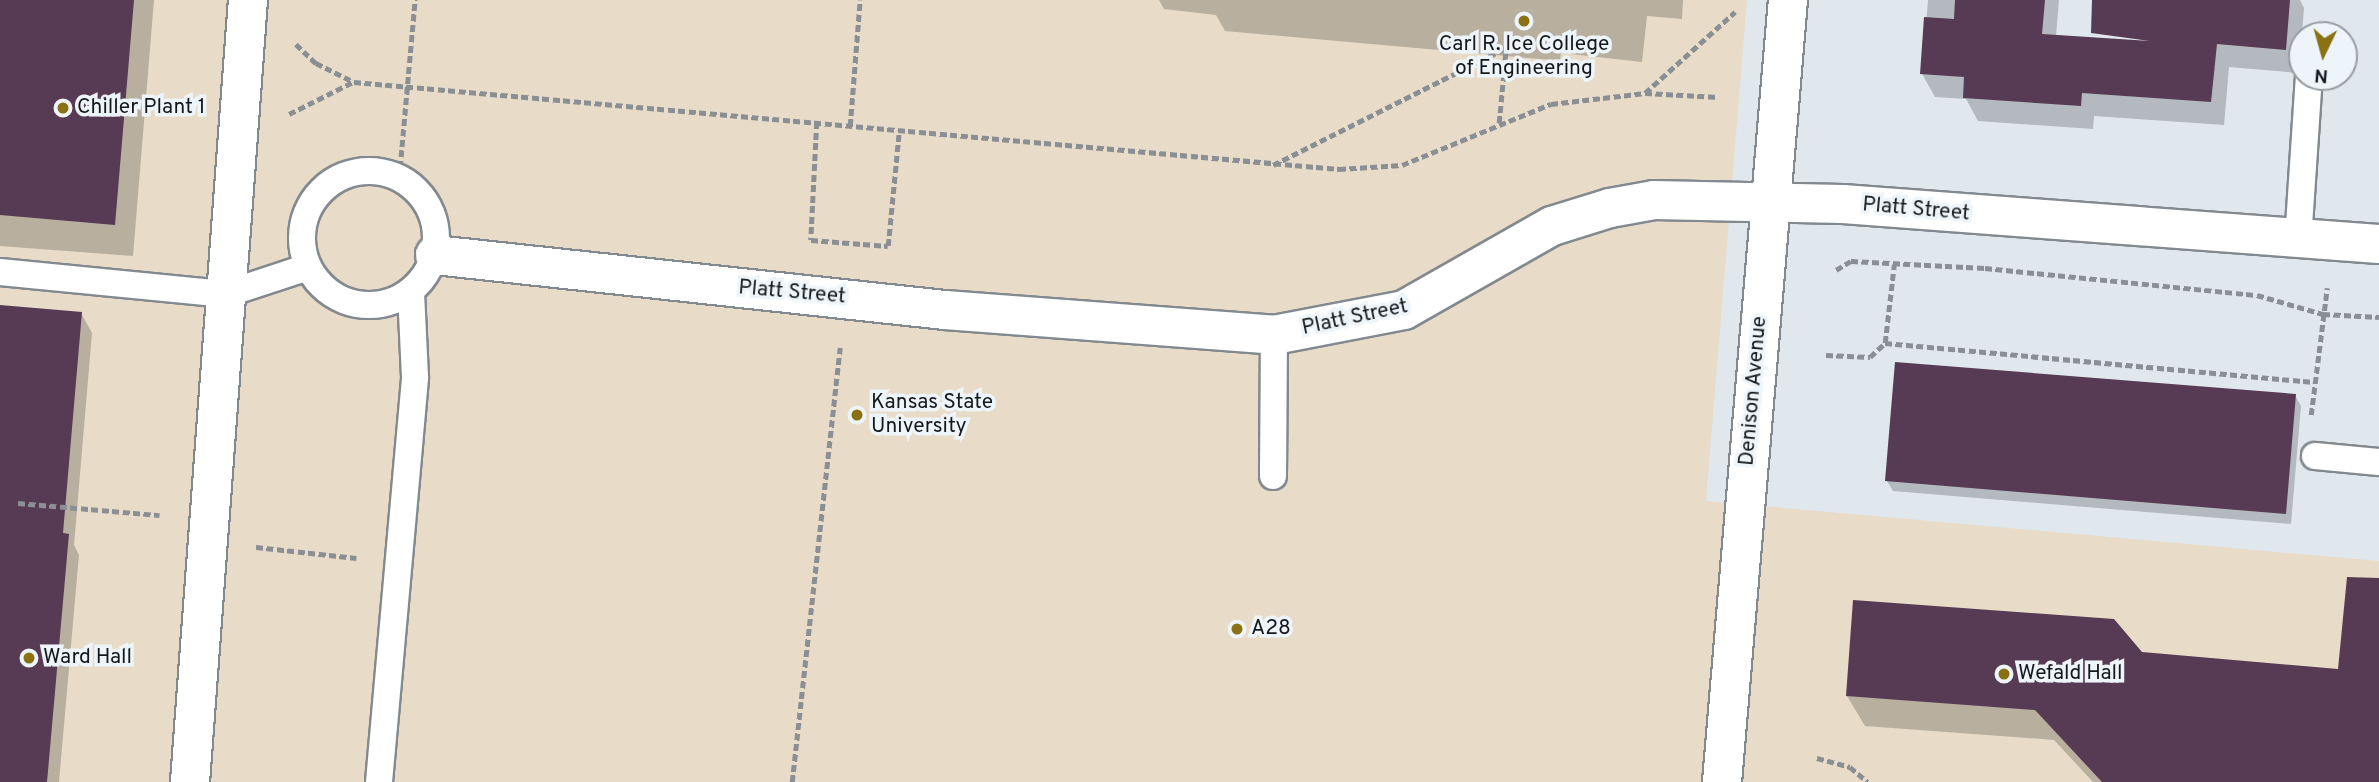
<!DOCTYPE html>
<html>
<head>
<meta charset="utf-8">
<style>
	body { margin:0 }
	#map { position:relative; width:2379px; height:782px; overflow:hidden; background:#e0e8ee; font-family:Overpass,sans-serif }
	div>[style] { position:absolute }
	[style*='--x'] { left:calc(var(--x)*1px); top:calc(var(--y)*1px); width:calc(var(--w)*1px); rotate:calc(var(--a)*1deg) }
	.education>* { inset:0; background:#e8dbc7 }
	.shadow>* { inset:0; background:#0003 }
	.building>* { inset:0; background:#573a53 }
	.path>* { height:4.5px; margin-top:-2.25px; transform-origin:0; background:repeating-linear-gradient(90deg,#898f94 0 7px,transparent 0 10.5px) }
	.roads { filter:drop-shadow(2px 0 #82898f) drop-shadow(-2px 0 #82898f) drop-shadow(0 2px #82898f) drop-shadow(0 -2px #82898f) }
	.lane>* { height:26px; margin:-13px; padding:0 13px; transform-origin:13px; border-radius:13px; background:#fff }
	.lane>.ring { margin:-13px; padding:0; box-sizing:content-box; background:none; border:26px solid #fff; border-radius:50% }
	.street>* { height:38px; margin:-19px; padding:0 19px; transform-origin:19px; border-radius:19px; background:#fff }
	.secondary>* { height:38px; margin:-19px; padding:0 19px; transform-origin:19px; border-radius:19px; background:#fff }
	.dots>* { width:19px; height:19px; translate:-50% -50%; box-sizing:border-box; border:4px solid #edf5fb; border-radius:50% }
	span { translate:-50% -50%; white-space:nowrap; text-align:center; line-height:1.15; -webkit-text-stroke:7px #edf5fb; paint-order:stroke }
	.poi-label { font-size:21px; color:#15181a }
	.left { translate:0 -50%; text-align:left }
	.street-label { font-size:21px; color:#15181a }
	.north { position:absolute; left:2288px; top:21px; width:70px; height:70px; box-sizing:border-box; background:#edf5fb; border:2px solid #979da1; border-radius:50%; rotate:185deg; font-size:19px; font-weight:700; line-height:28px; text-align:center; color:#15181a }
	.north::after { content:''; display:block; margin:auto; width:24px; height:32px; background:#8a7113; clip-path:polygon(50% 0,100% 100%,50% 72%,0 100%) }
</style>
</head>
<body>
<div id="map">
	<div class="education">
		<i style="clip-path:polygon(0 0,1747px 0,1706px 501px,2379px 561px,2379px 782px,0 782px)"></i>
	</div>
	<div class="shadow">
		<i style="clip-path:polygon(0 0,154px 0,133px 256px,0 246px)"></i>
		<i style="clip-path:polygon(1159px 0,1683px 0,1682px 19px,1647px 16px,1642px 62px,1561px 53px,1560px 60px,1539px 59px,1225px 31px,1216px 15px,1164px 9px)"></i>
		<i style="clip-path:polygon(1928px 0,2059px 0,2056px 36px,2152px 43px,2155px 0,2300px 0,2304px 8px,2299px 73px,2229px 67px,2224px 125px,2094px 116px,2093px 129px,1978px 121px,1966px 99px,1935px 97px,1922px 74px)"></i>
		<i style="clip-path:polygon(0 307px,81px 313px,92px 333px,74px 545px,79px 555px,59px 782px,0 782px)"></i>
		<i style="clip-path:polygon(2295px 395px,2301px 406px,2291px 524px,1893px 491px,1887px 481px)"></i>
		<i style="clip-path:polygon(2379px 623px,2379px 782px,2093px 782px,2054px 740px,1865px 726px,1847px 696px,2141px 654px,2339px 671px)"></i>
	</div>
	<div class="building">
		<i style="clip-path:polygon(0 0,134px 0,115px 225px,0 215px)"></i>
		<i style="clip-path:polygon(1955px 0,2045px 0,2042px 34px,2150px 41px,2091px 33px,2092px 0,2290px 0,2286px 50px,2217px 44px,2211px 102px,2082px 93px,2081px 106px,1963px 98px,1964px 77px,1920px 74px,1924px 17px,1954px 19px)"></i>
		<i style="clip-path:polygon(0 305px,82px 312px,63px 533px,69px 534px,47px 782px,0 782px)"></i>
		<i style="clip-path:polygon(1895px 362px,2296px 394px,2286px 514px,1885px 481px)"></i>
		<i style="clip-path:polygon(2347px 577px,2379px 578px,2379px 782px,2102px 782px,2035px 710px,1846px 696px,1853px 600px,2114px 619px,2142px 652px,2338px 669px)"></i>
	</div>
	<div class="path">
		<i style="--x:296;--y:44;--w:28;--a:44"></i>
		<i style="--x:316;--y:63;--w:42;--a:26.6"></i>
		<i style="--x:354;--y:82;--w:989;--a:5.05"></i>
		<i style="--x:1339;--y:169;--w:63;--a:-3.6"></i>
		<i style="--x:1402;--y:165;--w:161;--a:-22.3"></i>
		<i style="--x:1551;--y:104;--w:95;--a:-6.7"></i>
		<i style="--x:1645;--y:93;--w:73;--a:3.1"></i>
		<i style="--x:1645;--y:93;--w:121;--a:-42"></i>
		<i style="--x:289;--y:114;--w:72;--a:-26.6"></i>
		<i style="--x:817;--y:122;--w:118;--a:92.9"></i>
		<i style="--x:811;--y:240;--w:77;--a:4.5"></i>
		<i style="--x:888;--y:246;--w:116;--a:-84.5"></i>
		<i style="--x:1499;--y:123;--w:86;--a:-84.7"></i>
		<i style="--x:850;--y:126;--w:126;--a:-85.5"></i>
		<i style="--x:1273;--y:165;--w:261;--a:-26.7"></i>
		<i style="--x:399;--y:178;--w:179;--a:-84.9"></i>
		<i style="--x:1836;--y:270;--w:17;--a:-31"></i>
		<i style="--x:1851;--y:261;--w:134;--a:3"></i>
		<i style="--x:1985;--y:268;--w:273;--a:5.7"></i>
		<i style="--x:2257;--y:295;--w:69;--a:16.1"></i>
		<i style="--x:2323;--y:314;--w:56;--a:3.1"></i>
		<i style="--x:1885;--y:343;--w:431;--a:5.2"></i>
		<i style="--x:1826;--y:355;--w:44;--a:2.6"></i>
		<i style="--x:1870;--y:357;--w:21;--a:-43"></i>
		<i style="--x:1885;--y:343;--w:79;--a:-83.4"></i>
		<i style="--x:2311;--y:415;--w:128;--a:-82.8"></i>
		<i style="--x:18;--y:503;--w:142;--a:4.9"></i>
		<i style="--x:256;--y:547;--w:101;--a:6.3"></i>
		<i style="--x:1817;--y:758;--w:34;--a:15"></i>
		<i style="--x:1850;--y:767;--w:23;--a:40"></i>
		<i style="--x:792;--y:782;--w:437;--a:-83.7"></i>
	</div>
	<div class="roads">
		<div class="lane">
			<i class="ring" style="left:302px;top:171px;width:108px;height:108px"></i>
			<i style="--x:2298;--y:241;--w:164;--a:-86.2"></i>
			<i style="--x:0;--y:272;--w:227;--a:5.6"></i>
			<i style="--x:226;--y:294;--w:86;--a:-18.2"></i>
			<i style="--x:2315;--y:456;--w:64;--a:5.4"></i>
			<i style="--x:1273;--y:476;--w:141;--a:-89.6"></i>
			<i style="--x:379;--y:782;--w:407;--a:-84.9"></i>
			<i style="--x:415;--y:377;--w:85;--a:-92.7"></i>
		</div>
		<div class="street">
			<i style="--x:435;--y:255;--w:513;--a:6.16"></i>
			<i style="--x:945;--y:310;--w:330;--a:4.3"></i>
			<i style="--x:1274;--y:335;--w:132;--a:-10.9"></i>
			<i style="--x:1404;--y:310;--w:170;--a:-29.6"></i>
			<i style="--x:1552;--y:226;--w:61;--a:-17.2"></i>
			<i style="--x:1610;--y:208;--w:45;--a:-10.3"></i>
			<i style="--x:1654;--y:200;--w:189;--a:1.2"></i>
			<i style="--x:1843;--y:204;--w:537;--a:4.27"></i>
			<i style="--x:190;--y:782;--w:784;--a:-85.76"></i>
		</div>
		<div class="secondary">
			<i style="--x:1722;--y:782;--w:785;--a:-85.18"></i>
		</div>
	</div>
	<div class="dots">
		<i style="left:1524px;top:21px;background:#8a7113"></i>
		<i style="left:63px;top:108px;background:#8a7113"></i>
		<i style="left:857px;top:415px;background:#8a7113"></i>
		<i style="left:1237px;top:629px;background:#8a7113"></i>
		<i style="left:29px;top:658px;background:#8a7113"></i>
		<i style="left:2004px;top:674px;background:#8a7113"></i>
	</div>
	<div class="poi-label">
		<span style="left:1524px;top:57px">Carl R. Ice College<br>of Engineering</span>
		<span class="left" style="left:77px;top:108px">Chiller Plant 1</span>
		<span class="left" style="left:871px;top:415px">Kansas State<br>University</span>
		<span class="left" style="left:1251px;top:629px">A28</span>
		<span class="left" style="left:43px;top:658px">Ward Hall</span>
		<span class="left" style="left:2018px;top:674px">Wefald Hall</span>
	</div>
	<div class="street-label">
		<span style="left:1916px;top:210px;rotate:5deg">Platt Street</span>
		<span style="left:792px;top:293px;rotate:5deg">Platt Street</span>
		<span style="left:1355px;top:318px;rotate:-12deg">Platt Street</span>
		<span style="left:1754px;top:391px;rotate:-85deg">Denison Avenue</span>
	</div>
	<div class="north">N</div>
</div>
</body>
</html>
